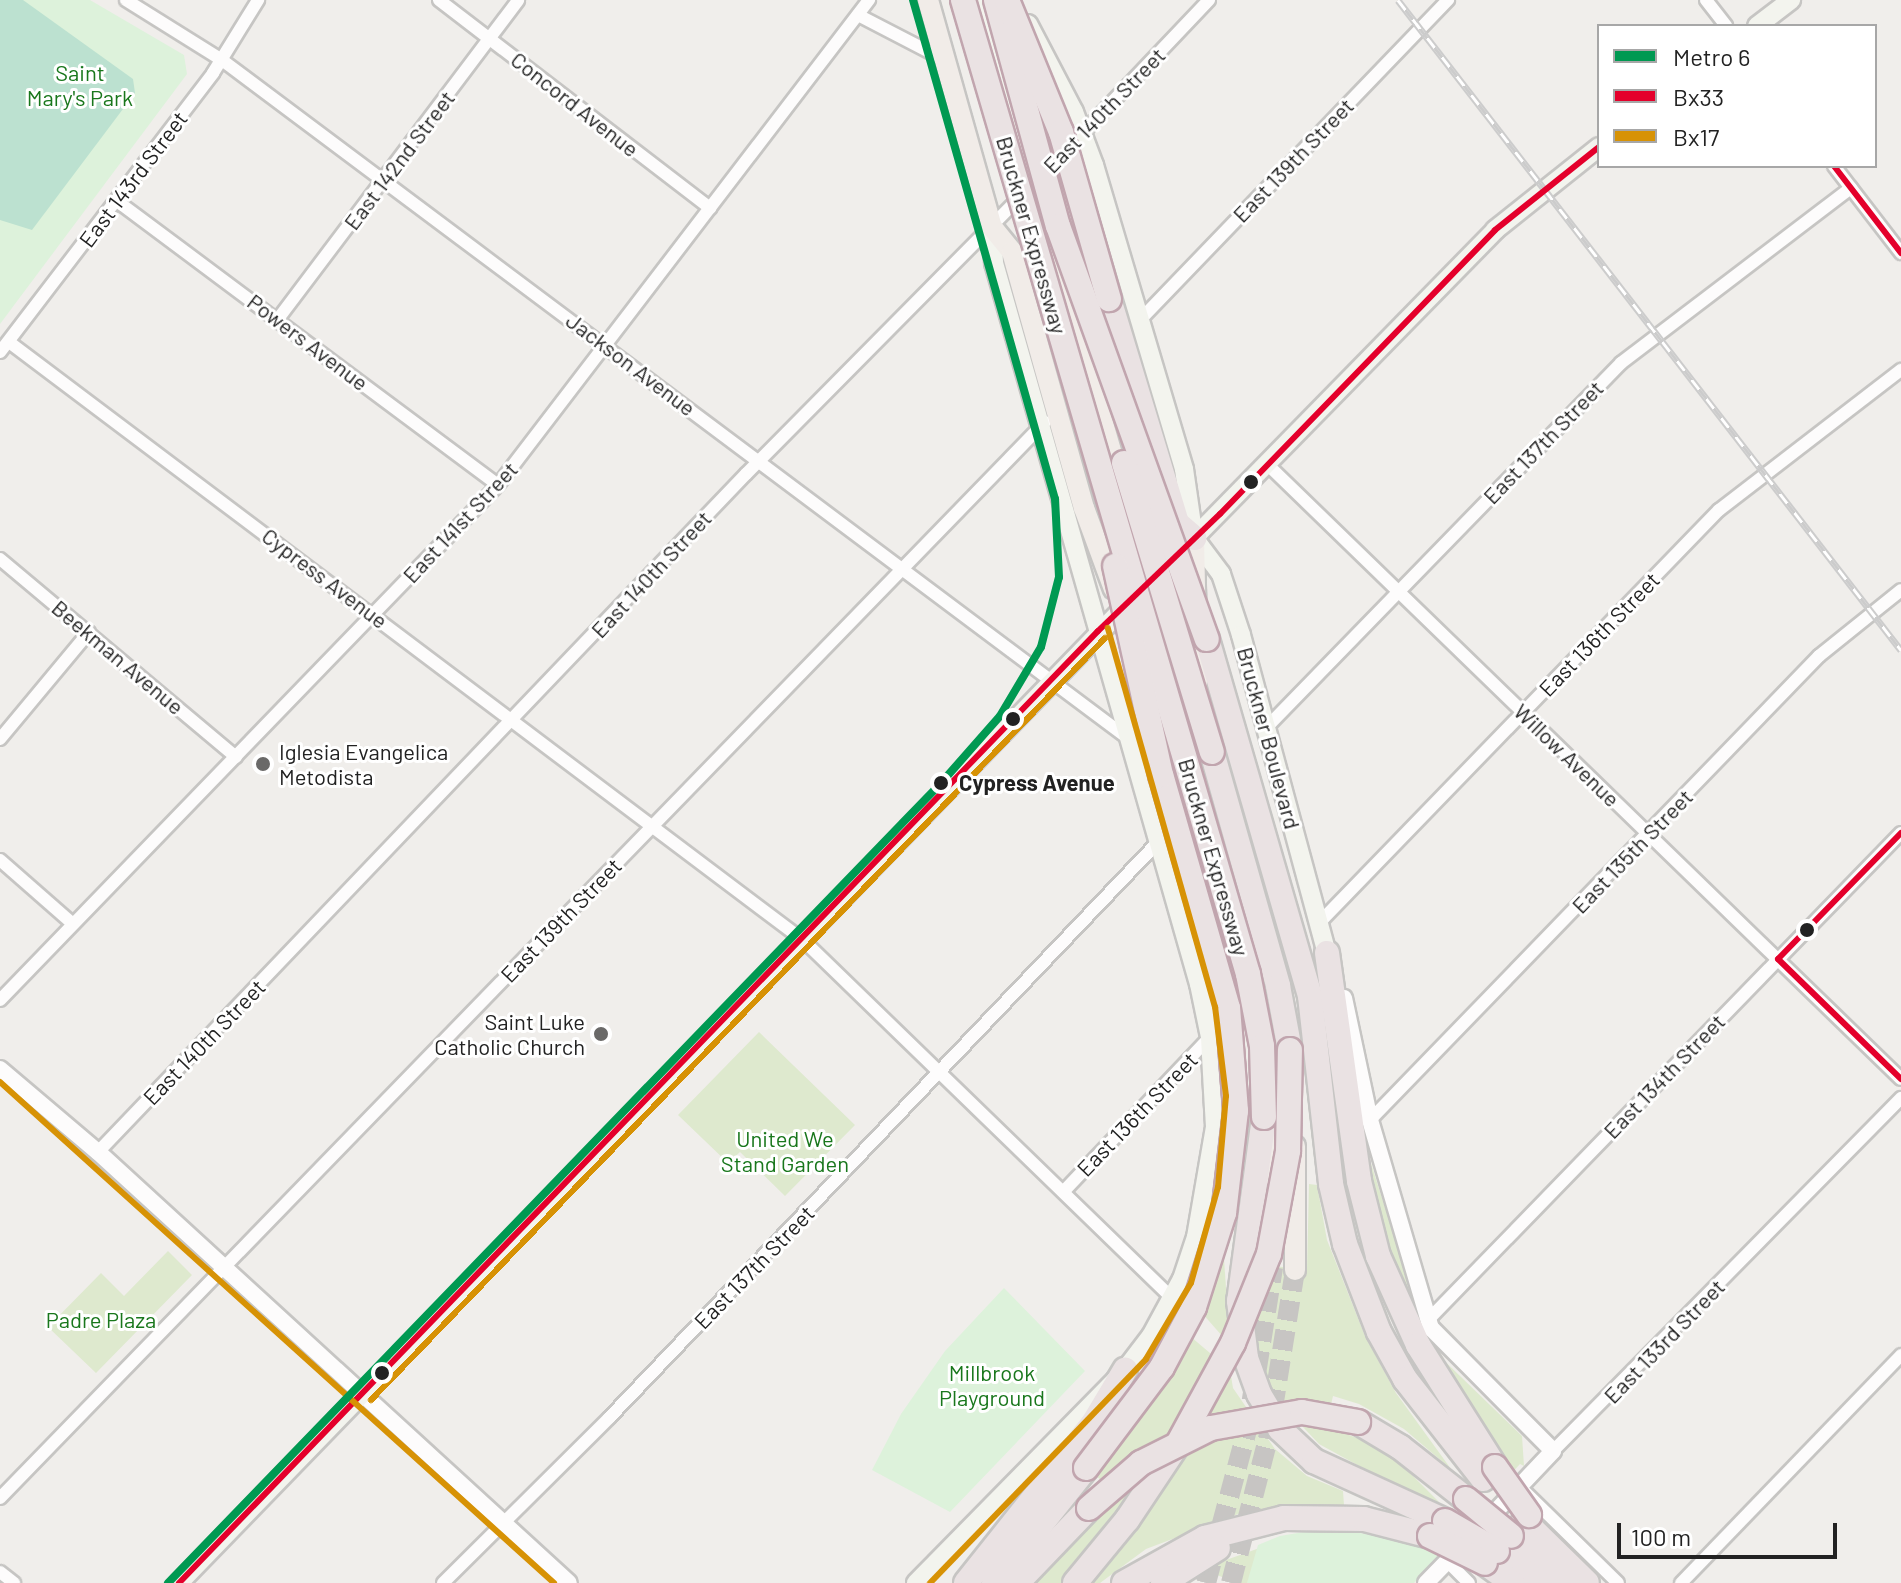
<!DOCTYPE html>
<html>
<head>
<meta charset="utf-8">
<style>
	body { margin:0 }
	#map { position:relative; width:1901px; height:1583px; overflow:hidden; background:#f0eeeb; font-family:Barlow,sans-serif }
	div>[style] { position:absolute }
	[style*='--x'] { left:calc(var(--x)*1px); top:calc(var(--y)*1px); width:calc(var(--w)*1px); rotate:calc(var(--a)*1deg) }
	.grass>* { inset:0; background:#dee9ce }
	.park>* { inset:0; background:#ddf2db }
	.pitch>* { inset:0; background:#bce1d0 }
	.primary-tunnel>* { height:20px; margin-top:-10px; transform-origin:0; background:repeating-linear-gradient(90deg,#c7c5c3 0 20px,transparent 0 30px) }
	.roads { filter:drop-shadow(2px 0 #c6c5c3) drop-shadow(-2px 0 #c6c5c3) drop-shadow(0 2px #c6c5c3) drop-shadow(0 -2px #c6c5c3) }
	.minor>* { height:12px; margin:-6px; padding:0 6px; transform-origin:6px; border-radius:6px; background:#fdfcfc }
	.tertiary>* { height:16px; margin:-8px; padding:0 8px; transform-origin:8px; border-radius:8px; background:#fdfcfc }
	.secondary>* { height:18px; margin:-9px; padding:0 9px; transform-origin:9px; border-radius:9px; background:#f3f4ee }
	.primary>* { height:20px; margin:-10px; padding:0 10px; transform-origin:10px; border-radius:10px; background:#f1ece8 }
	.motorway>* { height:24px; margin:-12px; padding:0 12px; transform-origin:12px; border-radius:12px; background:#eae2e3 }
	.rail>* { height:7px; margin-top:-3.5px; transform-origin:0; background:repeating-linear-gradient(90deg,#fff 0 12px,#ccc 0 24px); box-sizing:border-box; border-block:2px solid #ccc }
	.bridges { filter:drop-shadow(2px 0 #c1a5ae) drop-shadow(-2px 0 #c1a5ae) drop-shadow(0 2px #c1a5ae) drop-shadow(0 -2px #c1a5ae) }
	.motorway-bridge>* { height:24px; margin:-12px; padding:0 12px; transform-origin:12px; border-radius:12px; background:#eae2e3 }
	.bus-1>* { height:6px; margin:-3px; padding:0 3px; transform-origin:3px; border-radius:3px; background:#e4002b }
	.bus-2>* { height:6px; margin:-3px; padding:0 3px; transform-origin:3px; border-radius:3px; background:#d79205 }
	.metro-1>* { height:8px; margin:-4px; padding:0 4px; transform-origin:4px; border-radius:4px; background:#009952 }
	.dots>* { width:22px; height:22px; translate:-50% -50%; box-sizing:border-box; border:4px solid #fff; border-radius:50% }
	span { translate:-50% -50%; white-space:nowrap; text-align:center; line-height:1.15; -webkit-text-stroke:6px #fff; paint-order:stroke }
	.park-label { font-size:22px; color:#19771c }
	.street-label { font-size:22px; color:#222 }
	.poi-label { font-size:22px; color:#222 }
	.left { translate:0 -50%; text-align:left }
	.right { translate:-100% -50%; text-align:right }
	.stop-label { font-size:22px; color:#222; font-weight:700 }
	.legend { position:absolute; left:1597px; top:24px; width:280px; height:144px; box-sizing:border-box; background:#fff; border:2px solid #a7a7a7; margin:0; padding:10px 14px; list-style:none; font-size:24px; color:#222 }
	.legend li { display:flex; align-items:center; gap:16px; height:40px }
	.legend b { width:40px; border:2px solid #a7a7a7 }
	.scale { position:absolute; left:1617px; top:1523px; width:220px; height:36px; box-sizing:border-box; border:4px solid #222; border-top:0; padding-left:10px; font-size:24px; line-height:28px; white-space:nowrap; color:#222; -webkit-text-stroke:6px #fff; paint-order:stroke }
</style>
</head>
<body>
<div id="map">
	<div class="grass">
		<i style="clip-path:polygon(759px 1032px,855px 1125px,785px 1196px,740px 1152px,728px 1163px,678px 1115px)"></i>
		<i style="clip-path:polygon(1361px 1132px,1429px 1346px,1522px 1436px,1524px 1466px,1520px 1464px,1509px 1476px,1427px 1351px,1372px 1226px)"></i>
		<i style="clip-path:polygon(1309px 1184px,1317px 1185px,1327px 1240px,1365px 1336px,1396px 1393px,1451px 1469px,1404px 1429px,1359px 1404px,1333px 1396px,1326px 1426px,1372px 1444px,1403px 1466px,1456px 1519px,1319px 1444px,1268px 1390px,1253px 1353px,1250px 1263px,1307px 1270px)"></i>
		<i style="clip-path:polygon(168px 1251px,192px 1275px,96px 1373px,48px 1327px,101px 1273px,124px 1296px)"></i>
		<i style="clip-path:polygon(1219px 1255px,1224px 1259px,1230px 1345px,1195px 1305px)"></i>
		<i style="clip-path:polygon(1184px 1331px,1230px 1370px,1233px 1388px,1275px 1449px,1307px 1476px,1343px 1491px,1344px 1505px,1289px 1504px,1241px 1513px,1146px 1549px,1100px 1583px,1030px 1583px,1117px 1494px,1095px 1475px)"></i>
		<i style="clip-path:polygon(1279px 1541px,1270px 1583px,1238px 1583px,1201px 1569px)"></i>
	</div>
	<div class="park">
		<i style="clip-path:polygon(0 0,90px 0,184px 55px,187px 74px,0 324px)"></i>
		<i style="clip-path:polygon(1004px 1288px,1085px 1371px,950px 1512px,872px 1470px,901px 1414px,945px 1351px)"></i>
		<i style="clip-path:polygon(1327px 1528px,1412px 1541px,1441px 1555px,1414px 1583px,1247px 1583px,1258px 1545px,1280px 1536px)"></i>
	</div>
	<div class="pitch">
		<i style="clip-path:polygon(0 0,23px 0,133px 79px,135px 93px,32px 230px,0 220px)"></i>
	</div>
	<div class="primary-tunnel">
		<i style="--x:1206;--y:1583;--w:158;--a:-75"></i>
		<i style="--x:1247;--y:1430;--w:165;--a:-80.9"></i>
		<i style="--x:1231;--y:1583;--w:149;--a:-75.6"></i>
		<i style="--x:1268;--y:1439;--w:171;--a:-80.9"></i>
	</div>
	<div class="roads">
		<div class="minor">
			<i style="--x:126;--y:0;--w:113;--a:32"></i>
			<i style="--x:222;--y:60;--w:1133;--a:36.82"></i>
			<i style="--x:439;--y:0;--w:342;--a:37.5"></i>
			<i style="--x:1706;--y:0;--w:33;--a:52"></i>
			<i style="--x:858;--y:15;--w:96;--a:27.4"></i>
			<i style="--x:1079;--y:137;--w:189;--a:-46.5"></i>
			<i style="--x:1834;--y:166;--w:110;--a:52.4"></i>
			<i style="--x:117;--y:201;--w:475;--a:36.7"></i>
			<i style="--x:278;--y:319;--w:399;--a:-53"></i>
			<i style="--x:1139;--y:321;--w:446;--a:-46.1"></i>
			<i style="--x:9;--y:342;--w:994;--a:36.99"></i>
			<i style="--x:803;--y:940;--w:514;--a:44.13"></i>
			<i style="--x:0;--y:352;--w:351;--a:-52.6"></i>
			<i style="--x:213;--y:73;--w:86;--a:-58.3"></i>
			<i style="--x:1267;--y:464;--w:883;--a:44.13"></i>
			<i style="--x:0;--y:559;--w:308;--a:40"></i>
			<i style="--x:1265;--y:729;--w:511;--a:-45.79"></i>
			<i style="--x:1621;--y:363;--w:289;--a:-37.3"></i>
			<i style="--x:0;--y:739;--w:139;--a:-50.2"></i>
			<i style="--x:0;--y:860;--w:97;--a:41.2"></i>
			<i style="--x:1319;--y:923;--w:575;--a:-45.92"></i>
			<i style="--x:1719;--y:510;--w:230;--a:-37.6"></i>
			<i style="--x:0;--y:1000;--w:716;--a:-45.96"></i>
			<i style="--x:498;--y:485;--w:611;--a:-52.59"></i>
			<i style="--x:1370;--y:1120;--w:646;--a:-45.94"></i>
			<i style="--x:1819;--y:656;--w:105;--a:-38.8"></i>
			<i style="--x:98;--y:1152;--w:938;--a:-46.3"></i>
			<i style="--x:746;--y:474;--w:391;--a:-45.3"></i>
			<i style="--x:1064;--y:1191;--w:212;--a:-46.5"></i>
			<i style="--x:1428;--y:1320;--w:679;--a:-45.84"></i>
			<i style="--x:1553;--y:1451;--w:496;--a:-45.4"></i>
			<i style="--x:1520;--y:1487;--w:137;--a:44.4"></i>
			<i style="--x:0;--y:1498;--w:1500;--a:-45.84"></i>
			<i style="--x:1447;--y:1561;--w:31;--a:45"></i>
			<i style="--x:0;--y:1572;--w:18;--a:38"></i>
			<i style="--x:443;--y:1583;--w:234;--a:-44.8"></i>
			<i style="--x:609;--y:1418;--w:796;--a:-46.37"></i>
			<i style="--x:1681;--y:1583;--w:317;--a:-46"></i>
		</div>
		<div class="tertiary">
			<i style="--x:1344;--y:998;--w:125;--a:78"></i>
			<i style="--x:1370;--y:1120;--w:217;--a:73.7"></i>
			<i style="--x:1431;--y:1328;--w:173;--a:45.2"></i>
			<i style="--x:1553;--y:1451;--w:102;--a:133.4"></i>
			<i style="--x:0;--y:1069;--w:128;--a:40.3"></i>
			<i style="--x:98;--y:1152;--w:638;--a:42.46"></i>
			<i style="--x:1426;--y:1583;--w:54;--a:-45.7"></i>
		</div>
		<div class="secondary">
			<i style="--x:975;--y:0;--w:193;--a:72.5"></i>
			<i style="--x:1028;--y:24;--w:99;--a:62.4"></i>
			<i style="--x:1074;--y:112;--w:57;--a:69.3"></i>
			<i style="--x:1094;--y:165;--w:317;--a:73.5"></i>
			<i style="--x:1184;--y:469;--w:70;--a:81.8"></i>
			<i style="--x:1194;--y:538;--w:45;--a:53.1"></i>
			<i style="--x:1221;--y:574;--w:64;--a:71.8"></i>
			<i style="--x:1241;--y:635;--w:329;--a:74.9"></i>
			<i style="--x:1757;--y:26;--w:43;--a:-37.4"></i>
			<i style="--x:1187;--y:545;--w:441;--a:-45.6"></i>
			<i style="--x:1495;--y:230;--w:133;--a:-38.6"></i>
			<i style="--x:179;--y:1583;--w:1417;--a:-45.91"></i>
			<i style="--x:916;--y:1583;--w:298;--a:-45.5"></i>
			<i style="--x:1125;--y:1370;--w:43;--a:-52.6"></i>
			<i style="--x:1151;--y:1336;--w:65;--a:-61.5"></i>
			<i style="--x:1182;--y:1279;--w:44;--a:-71.6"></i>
			<i style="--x:1196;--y:1237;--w:112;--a:-80.2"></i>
			<i style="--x:1215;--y:1127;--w:90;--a:-93.2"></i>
			<i style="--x:1210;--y:1037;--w:54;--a:-101.7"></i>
			<i style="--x:1199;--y:984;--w:750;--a:-105.87"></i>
			<i style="--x:994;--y:263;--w:36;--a:-93"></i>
		</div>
		<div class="primary">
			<i style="--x:928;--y:0;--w:236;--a:74.3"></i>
			<i style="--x:992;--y:227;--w:32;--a:51"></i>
			<i style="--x:1012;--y:252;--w:266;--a:74.3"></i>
			<i style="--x:1084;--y:508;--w:86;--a:69.7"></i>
			<i style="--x:1033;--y:184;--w:310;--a:73.7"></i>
			<i style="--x:1194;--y:538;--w:144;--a:88.8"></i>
			<i style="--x:1272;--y:1103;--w:76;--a:87"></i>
			<i style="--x:1295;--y:1146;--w:124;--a:90"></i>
		</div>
		<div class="motorway">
			<i style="--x:1109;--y:299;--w:234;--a:73.1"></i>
			<i style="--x:1177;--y:523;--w:23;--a:41"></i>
			<i style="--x:1207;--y:639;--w:372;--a:73.9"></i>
			<i style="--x:1310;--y:996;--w:189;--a:83.6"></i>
			<i style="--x:1331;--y:1184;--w:62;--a:76.9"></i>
			<i style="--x:1345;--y:1244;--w:94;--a:68.9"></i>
			<i style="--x:1379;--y:1332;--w:54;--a:61"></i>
			<i style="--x:1405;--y:1379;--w:127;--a:52"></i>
			<i style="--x:1212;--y:752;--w:243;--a:74.2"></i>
			<i style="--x:1278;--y:986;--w:65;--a:79.4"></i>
			<i style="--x:1327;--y:953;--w:230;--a:82"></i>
			<i style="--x:1359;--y:1181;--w:77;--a:75.8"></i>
			<i style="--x:1378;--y:1256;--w:98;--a:65.8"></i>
			<i style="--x:1418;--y:1345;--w:144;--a:57.7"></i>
			<i style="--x:1264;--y:1117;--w:186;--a:97.7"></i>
			<i style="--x:1239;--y:1301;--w:57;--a:83"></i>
			<i style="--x:1246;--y:1358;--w:38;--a:70"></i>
			<i style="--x:1259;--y:1394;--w:41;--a:59"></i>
			<i style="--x:1280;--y:1429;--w:47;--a:43.3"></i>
			<i style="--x:1314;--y:1461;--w:144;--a:24.6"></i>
			<i style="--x:1358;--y:1422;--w:49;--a:30.8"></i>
			<i style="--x:1400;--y:1447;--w:84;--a:38.2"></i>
			<i style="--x:1524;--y:1521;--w:88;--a:44.5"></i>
			<i style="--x:1511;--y:1536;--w:71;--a:41.6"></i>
			<i style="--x:1497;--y:1551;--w:53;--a:37.3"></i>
			<i style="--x:1485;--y:1563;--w:34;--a:36"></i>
			<i style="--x:966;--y:1583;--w:206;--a:-51.5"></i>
			<i style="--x:1094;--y:1422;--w:61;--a:-59.2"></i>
			<i style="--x:994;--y:1583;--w:147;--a:-51.3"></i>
			<i style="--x:1017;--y:1583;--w:104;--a:-46.2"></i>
			<i style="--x:1075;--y:1583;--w:82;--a:-50.5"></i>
			<i style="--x:1127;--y:1520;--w:94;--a:-56.3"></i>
			<i style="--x:1124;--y:1583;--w:93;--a:-29.1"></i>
			<i style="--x:1205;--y:1538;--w:81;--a:-14.2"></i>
			<i style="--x:1284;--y:1518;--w:80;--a:0.7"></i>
			<i style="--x:1364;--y:1519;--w:68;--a:14.4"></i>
			<i style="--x:1163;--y:1583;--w:65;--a:-32.5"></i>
		</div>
	</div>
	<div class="rail">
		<i style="--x:1398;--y:0;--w:822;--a:52.27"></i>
	</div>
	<div class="bridges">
		<div class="motorway-bridge">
			<i style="--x:963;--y:0;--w:1015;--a:73.69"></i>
			<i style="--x:1248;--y:974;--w:73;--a:79"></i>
			<i style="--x:1262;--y:1046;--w:71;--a:88.4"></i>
			<i style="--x:996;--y:0;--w:234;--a:74.7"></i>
			<i style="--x:1058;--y:226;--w:439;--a:70.2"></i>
			<i style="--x:1007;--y:0;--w:143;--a:67.8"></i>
			<i style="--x:1061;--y:132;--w:174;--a:74"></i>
			<i style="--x:1124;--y:463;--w:302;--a:73.1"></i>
			<i style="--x:1179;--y:1442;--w:113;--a:-61.4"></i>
			<i style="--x:1233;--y:1343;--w:96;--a:-68"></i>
			<i style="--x:1269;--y:1254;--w:105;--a:-79.5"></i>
			<i style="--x:1288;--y:1151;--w:101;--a:-88.9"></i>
			<i style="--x:1495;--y:1467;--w:59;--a:54.7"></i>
			<i style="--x:1086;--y:1468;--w:126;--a:-53"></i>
			<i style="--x:1162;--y:1367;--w:68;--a:-61.9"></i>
			<i style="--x:1194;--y:1307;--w:99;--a:-72.3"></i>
			<i style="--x:1224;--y:1213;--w:103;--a:-83.3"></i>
			<i style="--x:1236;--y:1111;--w:103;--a:-94.4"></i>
			<i style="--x:1228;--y:1008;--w:242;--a:-106"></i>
			<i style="--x:1161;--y:775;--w:214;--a:-102.4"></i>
			<i style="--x:1466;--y:1499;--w:58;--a:39.4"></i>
			<i style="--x:1089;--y:1508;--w:69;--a:-40.9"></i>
			<i style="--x:1141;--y:1463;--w:78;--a:-26.6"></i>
			<i style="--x:1211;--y:1428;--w:92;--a:-10"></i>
			<i style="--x:1302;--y:1412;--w:57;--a:10.1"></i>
			<i style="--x:1445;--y:1521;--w:60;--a:30"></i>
			<i style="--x:1430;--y:1536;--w:61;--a:26.1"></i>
		</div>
	</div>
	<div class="bus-1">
		<i style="--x:1834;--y:166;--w:110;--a:52.4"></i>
		<i style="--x:1778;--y:959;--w:176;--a:-45.7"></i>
		<i style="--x:1778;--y:959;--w:172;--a:44.3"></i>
		<i style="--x:179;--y:1583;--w:1323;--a:-46.01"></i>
		<i style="--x:1098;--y:631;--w:169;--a:-43.8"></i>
		<i style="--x:1220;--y:514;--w:395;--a:-45.9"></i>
		<i style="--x:1495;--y:230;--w:133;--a:-38.6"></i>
	</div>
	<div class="bus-2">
		<i style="--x:0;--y:1082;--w:747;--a:42.12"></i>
		<i style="--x:371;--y:1400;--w:1058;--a:-46.07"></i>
		<i style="--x:930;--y:1583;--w:311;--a:-46"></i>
		<i style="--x:1146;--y:1359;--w:88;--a:-59.4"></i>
		<i style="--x:1191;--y:1283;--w:100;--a:-74.3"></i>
		<i style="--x:1218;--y:1187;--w:91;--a:-85"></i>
		<i style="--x:1226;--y:1096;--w:90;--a:-97"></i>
		<i style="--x:1215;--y:1007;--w:394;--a:-105.8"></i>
	</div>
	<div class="metro-1">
		<i style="--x:168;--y:1583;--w:1114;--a:-45.98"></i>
		<i style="--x:942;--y:782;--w:88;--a:-48.7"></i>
		<i style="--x:1000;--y:716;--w:80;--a:-59.3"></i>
		<i style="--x:1041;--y:647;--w:72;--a:-75.6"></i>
		<i style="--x:1059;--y:577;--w:78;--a:-92.9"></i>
		<i style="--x:1055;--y:499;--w:519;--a:-105.88"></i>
	</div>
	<div class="dots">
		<i style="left:1251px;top:482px;background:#222"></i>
		<i style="left:1013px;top:719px;background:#222"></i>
		<i style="left:263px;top:764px;background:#6a6968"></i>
		<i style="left:941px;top:783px;background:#222"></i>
		<i style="left:1807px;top:930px;background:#222"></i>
		<i style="left:601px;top:1034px;background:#6a6968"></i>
		<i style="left:382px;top:1373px;background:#222"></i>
	</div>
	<div class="park-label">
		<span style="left:80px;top:85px">Saint<br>Mary's Park</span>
		<span style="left:785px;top:1151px">United We<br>Stand Garden</span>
		<span style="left:101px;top:1320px">Padre Plaza</span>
		<span style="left:992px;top:1385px">Millbrook<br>Playground</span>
	</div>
	<div class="street-label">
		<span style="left:575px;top:104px;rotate:38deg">Concord Avenue</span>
		<span style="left:1104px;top:110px;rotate:-46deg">East 140th Street</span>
		<span style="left:399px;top:160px;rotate:-53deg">East 142nd Street</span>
		<span style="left:1293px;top:160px;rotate:-46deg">East 139th Street</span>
		<span style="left:133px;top:179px;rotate:-53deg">East 143rd Street</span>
		<span style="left:1032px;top:235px;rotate:74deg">Bruckner Expressway</span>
		<span style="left:308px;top:342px;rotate:37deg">Powers Avenue</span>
		<span style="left:631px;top:364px;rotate:37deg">Jackson Avenue</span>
		<span style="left:1543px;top:442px;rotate:-46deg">East 137th Street</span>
		<span style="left:460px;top:522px;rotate:-47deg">East 141st Street</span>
		<span style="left:651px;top:574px;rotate:-47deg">East 140th Street</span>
		<span style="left:325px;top:578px;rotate:37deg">Cypress Avenue</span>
		<span style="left:1599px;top:634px;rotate:-46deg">East 136th Street</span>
		<span style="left:118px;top:657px;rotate:40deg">Beekman Avenue</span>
		<span style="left:1269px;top:738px;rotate:75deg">Bruckner Boulevard</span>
		<span style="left:1567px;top:755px;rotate:44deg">Willow Avenue</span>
		<span style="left:1632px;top:851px;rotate:-46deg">East 135th Street</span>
		<span style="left:1214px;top:857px;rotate:74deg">Bruckner Expressway</span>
		<span style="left:561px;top:920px;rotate:-46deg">East 139th Street</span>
		<span style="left:204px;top:1042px;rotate:-46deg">East 140th Street</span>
		<span style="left:1664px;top:1076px;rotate:-46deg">East 134th Street</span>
		<span style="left:1137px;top:1114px;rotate:-46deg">East 136th Street</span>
		<span style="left:754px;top:1267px;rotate:-46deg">East 137th Street</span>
		<span style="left:1664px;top:1341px;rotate:-46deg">East 133rd Street</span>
	</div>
	<div class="poi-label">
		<span class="left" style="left:279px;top:764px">Iglesia Evangelica<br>Metodista</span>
		<span class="right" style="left:585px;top:1034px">Saint Luke<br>Catholic Church</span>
	</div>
	<div class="stop-label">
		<span class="left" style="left:959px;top:783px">Cypress Avenue</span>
	</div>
	<ul class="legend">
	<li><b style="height:10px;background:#009952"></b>Metro 6</li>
	<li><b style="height:10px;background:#e4002b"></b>Bx33</li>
	<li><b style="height:10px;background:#d79205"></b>Bx17</li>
	</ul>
	<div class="scale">100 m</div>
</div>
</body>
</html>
